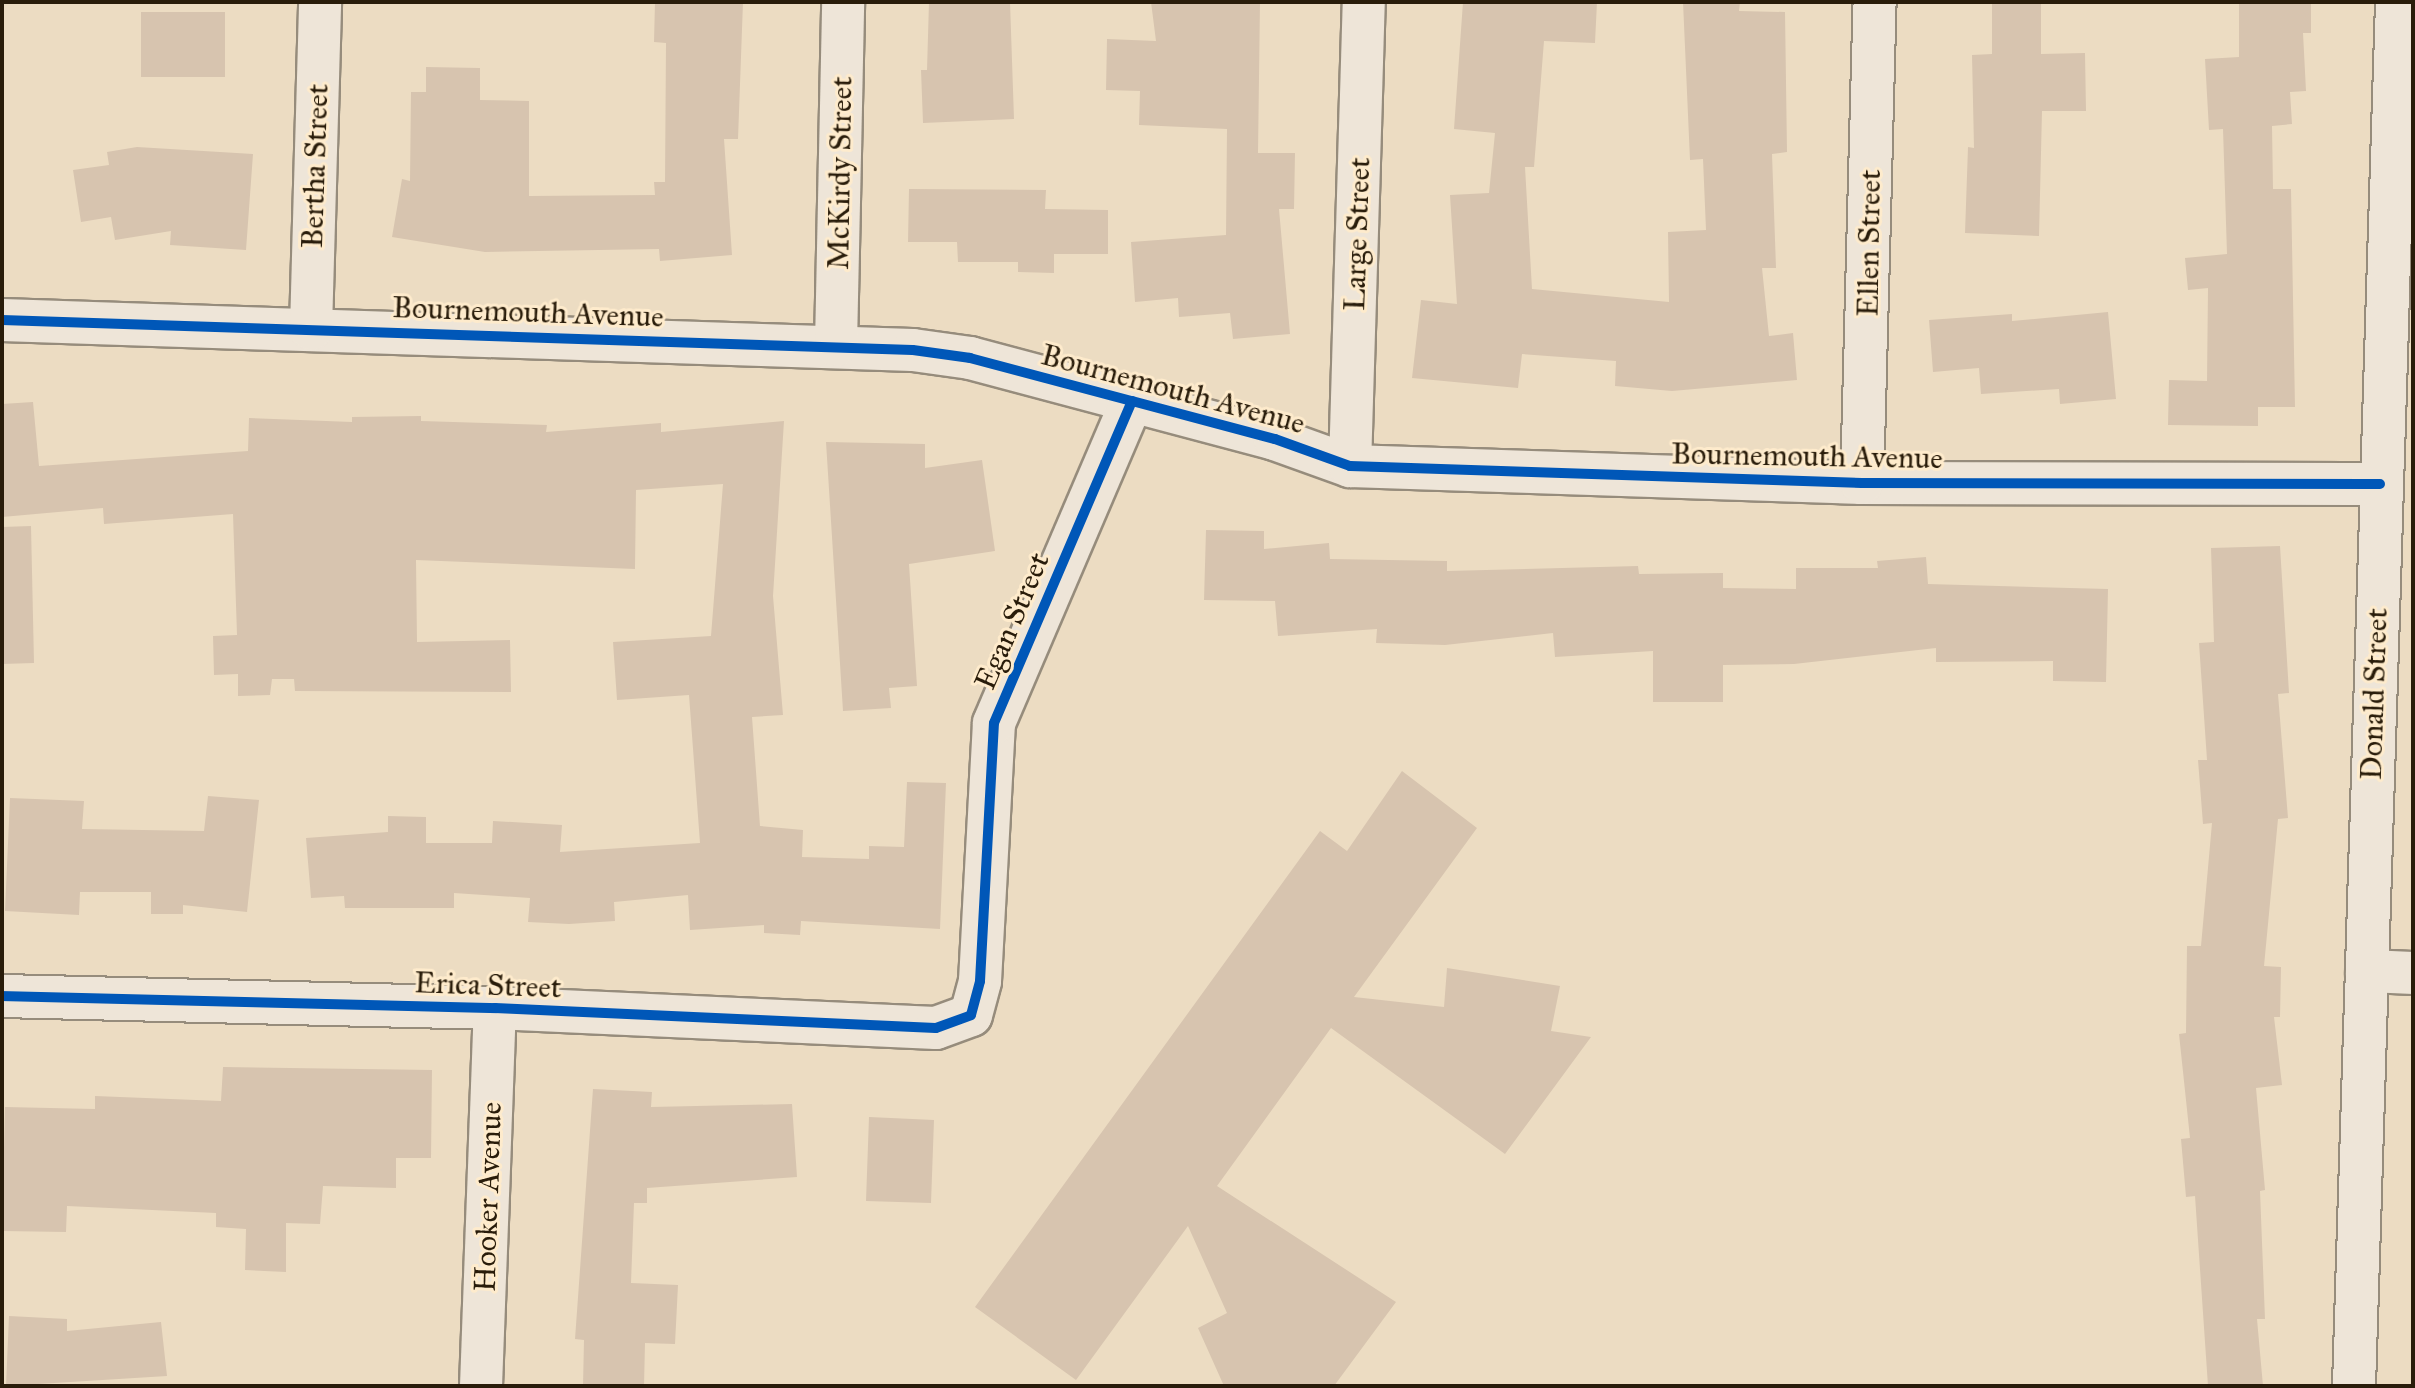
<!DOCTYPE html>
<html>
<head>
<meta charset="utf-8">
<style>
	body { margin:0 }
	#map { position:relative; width:2415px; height:1388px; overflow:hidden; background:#ecdcc2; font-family:"IM FELL Great Primer",serif }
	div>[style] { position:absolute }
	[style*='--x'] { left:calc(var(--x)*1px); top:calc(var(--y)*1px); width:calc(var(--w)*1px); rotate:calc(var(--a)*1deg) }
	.building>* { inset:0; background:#d7c4af }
	.roads { filter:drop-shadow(2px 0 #968c7c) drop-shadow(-2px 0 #968c7c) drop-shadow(0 2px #968c7c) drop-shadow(0 -2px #968c7c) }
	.minor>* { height:42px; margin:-21px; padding:0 21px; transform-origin:21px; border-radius:21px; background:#eee5d8 }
	.cycleway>* { height:10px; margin:-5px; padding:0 5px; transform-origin:5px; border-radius:5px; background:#0057b8 }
	span { translate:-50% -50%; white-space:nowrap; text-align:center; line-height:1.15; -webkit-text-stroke:6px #feebcc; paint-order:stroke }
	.street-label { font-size:30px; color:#291c0a }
	.frame { position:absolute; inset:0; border:4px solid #291c0a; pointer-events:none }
</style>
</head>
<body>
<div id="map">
	<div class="building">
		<i style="clip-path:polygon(655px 2px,743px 2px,738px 139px,724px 139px,732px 255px,660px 261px,659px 249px,485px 252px,392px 237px,402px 179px,410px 181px,411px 92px,426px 92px,426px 67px,480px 68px,480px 100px,529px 101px,529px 196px,655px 195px,654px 182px,665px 182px,666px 43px,654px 42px)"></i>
		<i style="clip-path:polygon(929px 2px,1010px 2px,1014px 119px,923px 123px,921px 70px,927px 70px)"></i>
		<i style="clip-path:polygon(1151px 2px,1260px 2px,1258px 153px,1295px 153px,1294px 209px,1279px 209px,1290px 334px,1233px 339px,1230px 313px,1179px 317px,1178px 298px,1135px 302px,1131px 242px,1226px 235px,1227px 129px,1139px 125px,1140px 91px,1106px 90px,1107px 39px,1156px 41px)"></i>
		<i style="clip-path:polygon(1463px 2px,1597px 2px,1595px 43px,1544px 41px,1534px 167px,1525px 167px,1532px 289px,1669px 302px,1668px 232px,1706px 230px,1703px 159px,1690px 160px,1683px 2px,1740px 2px,1739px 11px,1785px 12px,1787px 152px,1772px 154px,1776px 268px,1762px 268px,1769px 336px,1793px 333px,1797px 380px,1672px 391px,1615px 386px,1616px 361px,1522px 354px,1518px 388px,1412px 378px,1421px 300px,1457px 304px,1450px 195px,1489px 193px,1495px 133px,1454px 129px)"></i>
		<i style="clip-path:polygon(1992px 2px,2041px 2px,2041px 54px,2085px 53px,2086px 111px,2042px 111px,2039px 236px,1965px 233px,1968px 147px,1974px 148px,1972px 55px,1992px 54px)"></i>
		<i style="clip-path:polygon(2239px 2px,2311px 2px,2311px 33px,2303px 33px,2306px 91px,2290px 92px,2292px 124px,2272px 126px,2273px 189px,2291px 189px,2295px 407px,2258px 407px,2258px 426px,2168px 425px,2169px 380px,2207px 381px,2208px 288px,2188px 290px,2185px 258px,2227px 254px,2223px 129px,2209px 130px,2205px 59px,2239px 57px)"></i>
		<i style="clip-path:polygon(141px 12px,225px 12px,225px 77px,141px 77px)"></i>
		<i style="clip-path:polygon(137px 147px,253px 154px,246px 250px,170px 245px,171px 231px,115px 240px,111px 217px,81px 222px,73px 170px,109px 165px,107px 152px)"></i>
		<i style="clip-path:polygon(909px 189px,1046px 190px,1045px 209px,1108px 210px,1108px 254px,1054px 254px,1054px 273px,1018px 272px,1018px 262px,958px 262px,957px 242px,908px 242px)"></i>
		<i style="clip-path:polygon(2108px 312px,2116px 399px,2060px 404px,2059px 389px,1981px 394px,1979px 368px,1933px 372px,1929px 320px,2012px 314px,2012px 321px)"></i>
		<i style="clip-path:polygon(33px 402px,39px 466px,248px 451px,249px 418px,352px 422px,352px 417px,421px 416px,421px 421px,547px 425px,546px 432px,661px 423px,661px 432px,784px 421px,773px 596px,783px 715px,752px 717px,760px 826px,803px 830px,802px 857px,869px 859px,869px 846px,904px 847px,907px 782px,946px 783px,940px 929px,801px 921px,800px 935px,764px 933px,764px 925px,690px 930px,688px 895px,614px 902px,615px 921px,569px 924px,528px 922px,530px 898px,454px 893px,454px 908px,345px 908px,344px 896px,311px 898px,306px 838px,388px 832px,388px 816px,426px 817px,426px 843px,492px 843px,493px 821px,562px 825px,560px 852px,700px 843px,689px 695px,617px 700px,613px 642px,711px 636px,723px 484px,636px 490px,635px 569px,416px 560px,417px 642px,510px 640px,511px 692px,295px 691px,294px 679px,272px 679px,270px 695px,238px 696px,238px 674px,214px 675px,213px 636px,237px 635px,233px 514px,104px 524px,103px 508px,2px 517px,2px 404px)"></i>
		<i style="clip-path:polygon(826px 442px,925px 444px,925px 468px,982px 460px,995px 551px,909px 564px,917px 686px,889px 688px,891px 708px,843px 711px)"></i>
		<i style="clip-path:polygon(31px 526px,34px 663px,2px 664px,2px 527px)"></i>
		<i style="clip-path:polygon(1206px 530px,1264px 531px,1264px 549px,1329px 543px,1330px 559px,1447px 561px,1447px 571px,1638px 566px,1639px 574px,1723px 573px,1723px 588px,1796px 589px,1796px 568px,1878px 568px,1877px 561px,1926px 557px,1928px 584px,2108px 589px,2106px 682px,2053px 681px,2053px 661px,1936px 662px,1936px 648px,1794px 664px,1723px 665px,1723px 702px,1653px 702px,1653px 651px,1555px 657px,1553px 633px,1445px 645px,1376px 643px,1377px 629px,1278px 636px,1275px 601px,1204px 600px)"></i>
		<i style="clip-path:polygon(2280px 546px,2289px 693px,2278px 694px,2288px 818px,2278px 819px,2264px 966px,2281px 967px,2280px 1017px,2274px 1017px,2282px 1085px,2256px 1088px,2265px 1190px,2260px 1191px,2265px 1319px,2257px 1319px,2263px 1386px,2208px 1386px,2195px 1196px,2186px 1197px,2181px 1139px,2190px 1138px,2179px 1034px,2186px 1033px,2187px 946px,2201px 946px,2212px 823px,2203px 824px,2198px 760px,2207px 760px,2199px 643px,2214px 642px,2211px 548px)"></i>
		<i style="clip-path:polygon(1402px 771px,1477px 828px,1354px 997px,1444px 1007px,1447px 968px,1560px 986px,1551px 1031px,1591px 1037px,1505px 1154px,1331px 1028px,1217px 1186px,1396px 1302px,1334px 1386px,1224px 1386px,1198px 1328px,1227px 1313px,1188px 1226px,1076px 1380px,975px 1307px,1320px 831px,1347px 851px)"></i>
		<i style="clip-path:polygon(208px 796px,259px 800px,247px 912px,183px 905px,183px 914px,151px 914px,151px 892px,80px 892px,79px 915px,5px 911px,10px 798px,84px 801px,82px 829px,204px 831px)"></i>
		<i style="clip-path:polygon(223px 1067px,432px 1070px,431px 1158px,396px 1158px,396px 1188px,323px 1186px,320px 1224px,286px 1223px,286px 1272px,245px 1270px,246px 1229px,216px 1227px,216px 1213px,67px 1206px,66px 1232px,2px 1231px,5px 1107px,95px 1109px,95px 1096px,221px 1101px)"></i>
		<i style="clip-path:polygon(593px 1089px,652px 1092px,651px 1107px,792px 1104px,797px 1177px,647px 1188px,647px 1203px,634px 1203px,631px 1283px,678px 1285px,675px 1344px,645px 1343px,644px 1386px,583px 1386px,584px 1340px,575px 1339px)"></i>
		<i style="clip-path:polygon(869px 1117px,934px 1120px,931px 1203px,866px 1201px)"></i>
		<i style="clip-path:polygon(9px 1316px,67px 1319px,67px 1331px,161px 1322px,167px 1376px,6px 1386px)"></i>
	</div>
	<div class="roads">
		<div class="minor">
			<i style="--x:2;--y:320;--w:911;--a:1.89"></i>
			<i style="--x:913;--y:350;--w:58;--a:8"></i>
			<i style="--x:970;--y:358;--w:168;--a:14.9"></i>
			<i style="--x:1132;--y:401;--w:148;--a:14.9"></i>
			<i style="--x:1275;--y:439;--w:80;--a:19.8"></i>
			<i style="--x:1350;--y:466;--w:512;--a:1.9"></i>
			<i style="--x:1862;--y:483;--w:518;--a:0.11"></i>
			<i style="--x:311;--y:329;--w:327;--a:-88.4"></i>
			<i style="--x:836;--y:345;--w:343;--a:-88.8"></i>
			<i style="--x:1350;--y:466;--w:464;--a:-88.3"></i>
			<i style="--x:1862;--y:483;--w:481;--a:-88.5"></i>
			<i style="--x:2367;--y:971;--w:46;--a:2.5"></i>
			<i style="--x:2;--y:996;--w:493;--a:1.4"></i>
			<i style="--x:495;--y:1008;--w:441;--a:2.6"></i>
			<i style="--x:936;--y:1028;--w:37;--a:-20"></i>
			<i style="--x:971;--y:1015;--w:35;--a:-75"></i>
			<i style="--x:980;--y:981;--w:258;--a:-86.9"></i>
			<i style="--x:994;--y:723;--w:350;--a:-66.8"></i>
			<i style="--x:481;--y:1386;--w:378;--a:-87.9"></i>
			<i style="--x:2354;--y:1386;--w:1385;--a:-88.22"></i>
		</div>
	</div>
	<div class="cycleway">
		<i style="--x:2;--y:320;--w:911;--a:1.89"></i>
		<i style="--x:913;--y:350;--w:58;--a:8"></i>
		<i style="--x:970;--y:358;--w:168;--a:14.9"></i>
		<i style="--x:1132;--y:401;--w:148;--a:14.9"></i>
		<i style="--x:1275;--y:439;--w:80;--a:19.8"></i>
		<i style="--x:1350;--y:466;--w:512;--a:1.9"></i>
		<i style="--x:1862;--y:483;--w:518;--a:0.11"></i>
		<i style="--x:2;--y:996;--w:493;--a:1.4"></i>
		<i style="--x:495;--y:1008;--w:441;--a:2.6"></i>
		<i style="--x:936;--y:1028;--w:37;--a:-20"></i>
		<i style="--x:971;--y:1015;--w:35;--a:-75"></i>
		<i style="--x:980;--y:981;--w:258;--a:-86.9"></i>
		<i style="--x:994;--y:723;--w:350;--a:-66.8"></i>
	</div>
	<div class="street-label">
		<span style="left:315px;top:166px;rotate:-88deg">Bertha Street</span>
		<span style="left:840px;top:173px;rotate:-89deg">McKirdy Street</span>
		<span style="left:1357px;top:234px;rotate:-88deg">Large Street</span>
		<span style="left:1869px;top:243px;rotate:-89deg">Ellen Street</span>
		<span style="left:528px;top:312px;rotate:2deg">Bournemouth Avenue</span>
		<span style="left:1173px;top:389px;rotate:15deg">Bournemouth Avenue</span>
		<span style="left:1807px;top:456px;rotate:1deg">Bournemouth Avenue</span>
		<span style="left:1012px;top:621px;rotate:-67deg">Egan Street</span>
		<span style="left:2374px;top:694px;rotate:-88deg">Donald Street</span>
		<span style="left:488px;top:985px;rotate:2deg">Erica Street</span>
		<span style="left:488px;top:1197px;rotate:-88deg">Hooker Avenue</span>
	</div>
	<div class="frame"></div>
</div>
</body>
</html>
